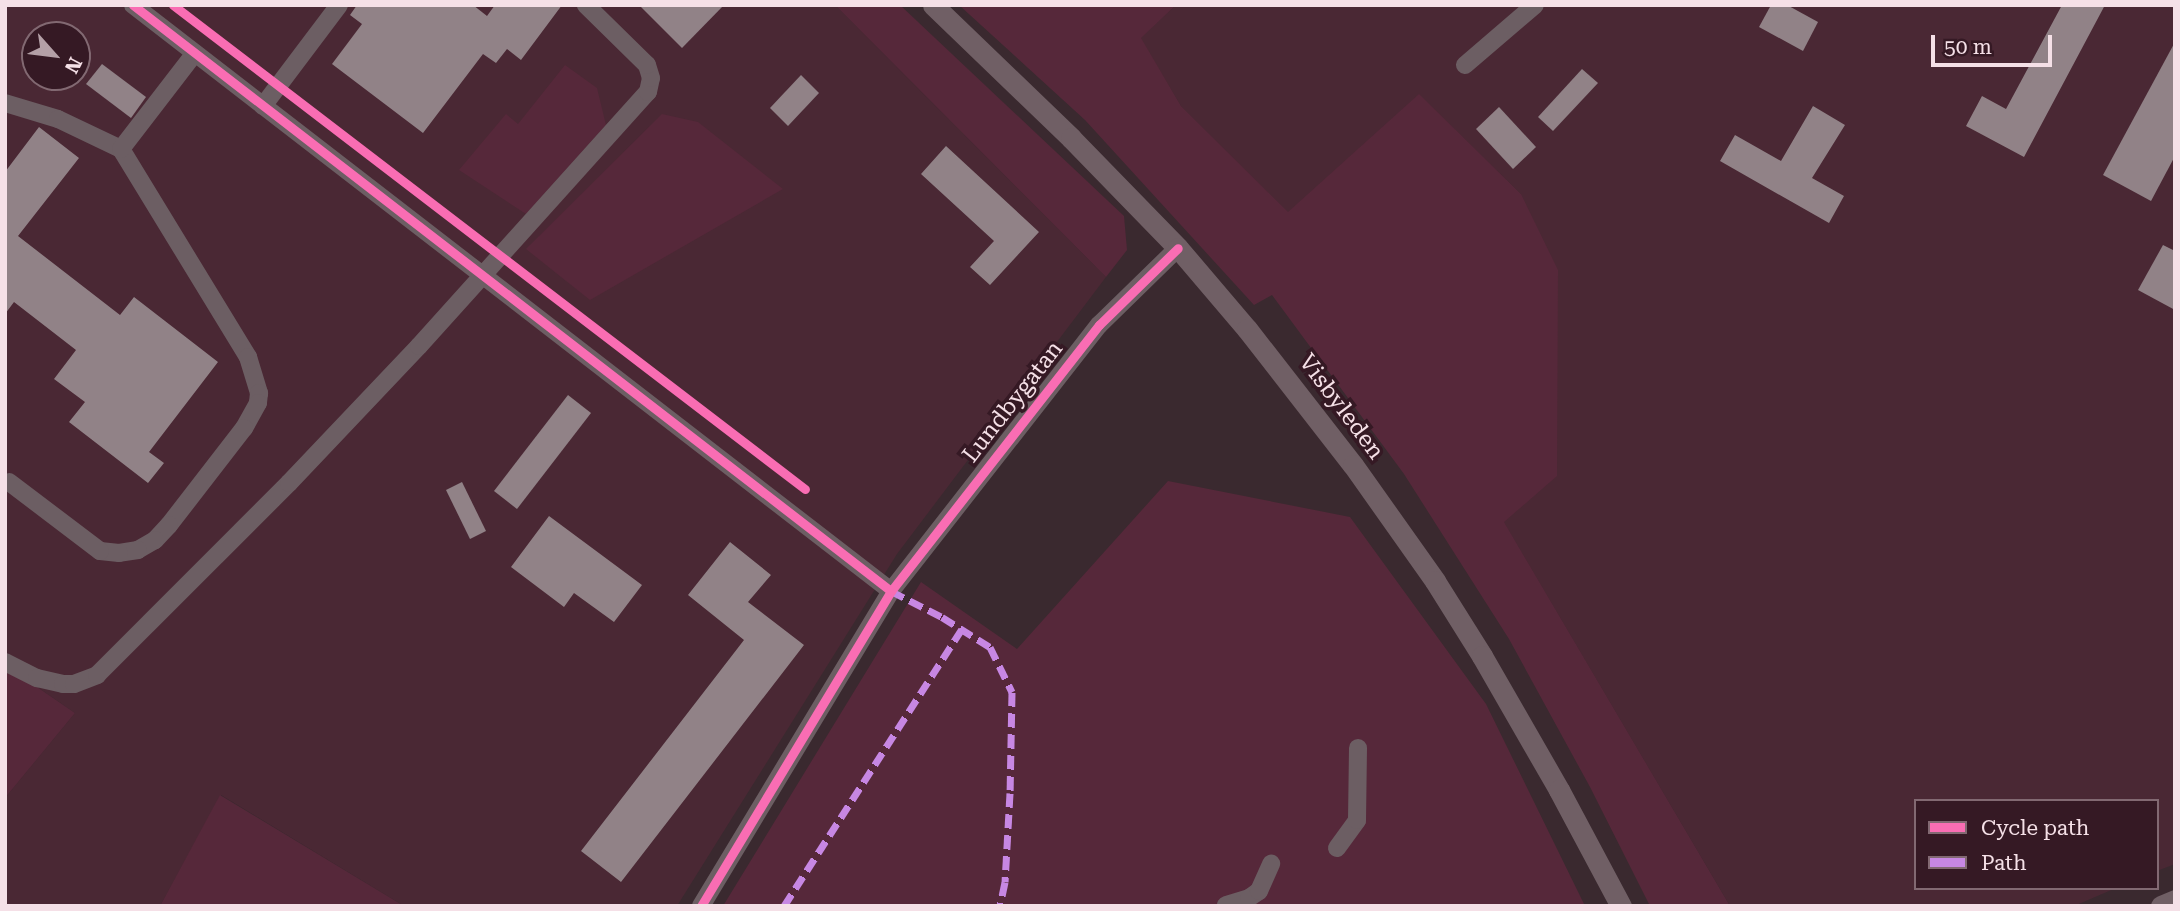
<!DOCTYPE html>
<html>
<head>
<meta charset="utf-8">
<style>
	body { margin:0 }
	#map { position:relative; width:2180px; height:911px; overflow:hidden; background:#3a292f; font-family:"Roboto Serif",serif }
	div>[style] { position:absolute }
	[style*='--x'] { left:calc(var(--x)*1px); top:calc(var(--y)*1px); width:calc(var(--w)*1px); rotate:calc(var(--a)*1deg) }
	.built>* { inset:0; background:#4a2834 }
	.green>* { inset:0; background:#56283a }
	.building>* { inset:0; background:#918287 }
	.minor>* { height:18px; margin:-9px; padding:0 9px; transform-origin:9px; border-radius:9px; background:#6c5e63 }
	.major>* { height:21px; margin:-10.5px; padding:0 10.5px; transform-origin:10.5px; border-radius:10.5px; background:#705f65 }
	.quiet>* { height:7px; margin-top:-3.5px; transform-origin:0; background:repeating-linear-gradient(90deg,#c787e3 0 14px,transparent 0 21px) }
	.cycleway>* { height:9px; margin:-4.5px; padding:0 4.5px; transform-origin:4.5px; border-radius:4.5px; background:#f96db3 }
	span { translate:-50% -50%; white-space:nowrap; text-align:center; line-height:1.15; -webkit-text-stroke:7px #351924; paint-order:stroke }
	.street-label { font-size:23px; color:#f5e0e7 }
	.frame { position:absolute; inset:0; border:7px solid #f5e0e7; pointer-events:none }
	.legend { position:absolute; left:1914px; top:799px; width:245px; height:91px; box-sizing:border-box; background:#351924; border:2px solid #826972; margin:0; padding:9px 12px; list-style:none; font-size:21px; color:#f5e0e7 }
	.legend li { display:flex; align-items:center; gap:14px; height:35px }
	.legend b { width:35px; border:2px solid #826972 }
	.north { position:absolute; left:21px; top:21px; width:70px; height:70px; box-sizing:border-box; background:#351924; border:2px solid #826972; border-radius:50%; rotate:118deg; font-size:19px; font-weight:700; line-height:28px; text-align:center; color:#f5e0e7 }
	.north::after { content:''; display:block; margin:auto; width:24px; height:32px; background:#b4a0a7; clip-path:polygon(50% 0,100% 100%,50% 72%,0 100%) }
	.scale { position:absolute; left:1931px; top:35px; width:121px; height:32px; box-sizing:border-box; border:4px solid #f5e0e7; border-top:0; padding-left:9px; font-size:21px; line-height:24px; white-space:nowrap; color:#f5e0e7; -webkit-text-stroke:5px #351924; paint-order:stroke }
</style>
</head>
<body>
<div id="map">
	<div class="built">
		<i style="clip-path:polygon(evenodd,5px 5px,835px 5px,1106px 277px,897px 554px,677px 906px,404px 906px,221px 795px,160px 906px,5px 906px,5px 798px,75px 713px,5px 665px,5px 5px,35px 35px,77px 35px,77px 77px,35px 77px,35px 35px)"></i>
		<i style="clip-path:polygon(1176px 5px,2175px 5px,2175px 864px,2157px 871px,2157px 801px,1916px 801px,1916px 888px,2116px 888px,2074px 906px,1730px 906px,1503px 521px,1521px 194px,1419px 95px,1288px 213px,1181px 106px,1140px 38px)"></i>
	</div>
	<div class="green">
		<i style="clip-path:polygon(835px 5px,900px 5px,1124px 216px,1127px 250px,1106px 277px)"></i>
		<i style="clip-path:polygon(959px 5px,1176px 5px,1141px 38px,1181px 106px,1288px 212px,1419px 94px,1521px 194px,1558px 270px,1557px 476px,1504px 522px,1730px 906px,1650px 906px,1590px 787px,1509px 639px,1404px 474px,1272px 295px,1254px 305px,1085px 120px)"></i>
		<i style="clip-path:polygon(565px 65px,597px 88px,606px 125px,526px 214px,459px 170px,506px 114px,518px 124px)"></i>
		<i style="clip-path:polygon(662px 114px,698px 122px,783px 189px,590px 300px,526px 249px)"></i>
		<i style="clip-path:polygon(1168px 481px,1350px 517px,1486px 704px,1585px 906px,723px 906px,921px 582px,1017px 649px)"></i>
		<i style="clip-path:polygon(5px 665px,75px 713px,5px 798px)"></i>
		<i style="clip-path:polygon(220px 795px,404px 906px,160px 906px)"></i>
	</div>
	<div class="building">
		<i style="clip-path:polygon(357px 5px,473px 5px,487px 16px,495px 5px,562px 5px,521px 60px,507px 49px,496px 63px,483px 54px,423px 133px,332px 64px,362px 24px,350px 15px)"></i>
		<i style="clip-path:polygon(639px 5px,724px 5px,682px 48px)"></i>
		<i style="clip-path:polygon(1771px 5px,1787px 5px,1818px 22px,1803px 51px,1759px 27px)"></i>
		<i style="clip-path:polygon(2062px 5px,2105px 5px,2024px 157px,1966px 126px,1982px 96px,2006px 109px)"></i>
		<i style="clip-path:polygon(2175px 42px,2175px 156px,2151px 201px,2103px 175px)"></i>
		<i style="clip-path:polygon(102px 64px,146px 97px,131px 118px,86px 84px)"></i>
		<i style="clip-path:polygon(1582px 69px,1598px 83px,1553px 131px,1538px 117px)"></i>
		<i style="clip-path:polygon(801px 75px,819px 93px,788px 126px,770px 108px)"></i>
		<i style="clip-path:polygon(1813px 106px,1845px 125px,1812px 178px,1844px 196px,1829px 223px,1720px 161px,1735px 135px,1781px 161px)"></i>
		<i style="clip-path:polygon(1499px 107px,1536px 147px,1513px 169px,1476px 129px)"></i>
		<i style="clip-path:polygon(39px 127px,79px 158px,18px 236px,120px 315px,134px 297px,218px 362px,149px 452px,164px 463px,148px 483px,69px 422px,85px 402px,54px 379px,76px 350px,14px 302px,5px 314px,5px 172px)"></i>
		<i style="clip-path:polygon(946px 146px,1039px 232px,990px 285px,970px 267px,994px 241px,921px 174px)"></i>
		<i style="clip-path:polygon(2163px 245px,2175px 251px,2175px 310px,2138px 290px)"></i>
		<i style="clip-path:polygon(568px 395px,591px 413px,517px 509px,494px 491px)"></i>
		<i style="clip-path:polygon(462px 482px,486px 531px,470px 539px,446px 490px)"></i>
		<i style="clip-path:polygon(549px 516px,642px 585px,614px 622px,574px 593px,564px 607px,511px 567px)"></i>
		<i style="clip-path:polygon(730px 542px,771px 575px,748px 602px,804px 645px,621px 882px,581px 851px,744px 640px,688px 595px)"></i>
	</div>
	<div class="minor">
		<i style="--x:133;--y:5;--w:958;--a:37.71"></i>
		<i style="--x:1465;--y:65;--w:92;--a:-40.6"></i>
		<i style="--x:5;--y:103;--w:55;--a:16.8"></i>
		<i style="--x:58;--y:119;--w:70;--a:25.5"></i>
		<i style="--x:121;--y:149;--w:244;--a:58.6"></i>
		<i style="--x:248;--y:357;--w:38;--a:73"></i>
		<i style="--x:259;--y:393;--w:10;--a:96"></i>
		<i style="--x:258;--y:403;--w:29;--a:119"></i>
		<i style="--x:244;--y:428;--w:123;--a:127.7"></i>
		<i style="--x:169;--y:525;--w:21;--a:133"></i>
		<i style="--x:155;--y:540;--w:20;--a:150"></i>
		<i style="--x:138;--y:550;--w:19;--a:171"></i>
		<i style="--x:119;--y:553;--w:19;--a:-174"></i>
		<i style="--x:100;--y:551;--w:114;--a:-142.8"></i>
		<i style="--x:263;--y:106;--w:126;--a:-53"></i>
		<i style="--x:121;--y:149;--w:121;--a:-52.4"></i>
		<i style="--x:5;--y:662;--w:36;--a:27"></i>
		<i style="--x:37;--y:678;--w:27;--a:13"></i>
		<i style="--x:63;--y:684;--w:11;--a:0"></i>
		<i style="--x:74;--y:684;--w:25;--a:-21"></i>
		<i style="--x:97;--y:675;--w:272;--a:-45"></i>
		<i style="--x:289;--y:483;--w:189;--a:-46.5"></i>
		<i style="--x:419;--y:346;--w:342;--a:-48"></i>
		<i style="--x:648;--y:92;--w:14;--a:-78"></i>
		<i style="--x:651;--y:78;--w:14;--a:-107"></i>
		<i style="--x:647;--y:65;--w:86;--a:-135.5"></i>
		<i style="--x:1337;--y:848;--w:34;--a:-54"></i>
		<i style="--x:1357;--y:820;--w:72;--a:-89.2"></i>
		<i style="--x:1226;--y:905;--w:24;--a:-17"></i>
		<i style="--x:1249;--y:898;--w:12;--a:-35"></i>
		<i style="--x:1259;--y:891;--w:30;--a:-66"></i>
		<i style="--x:701;--y:906;--w:368;--a:-58.9"></i>
		<i style="--x:891;--y:591;--w:338;--a:-52"></i>
		<i style="--x:1099;--y:325;--w:110;--a:-44.3"></i>
	</div>
	<div class="major">
		<i style="--x:933;--y:5;--w:192;--a:43.9"></i>
		<i style="--x:1071;--y:138;--w:153;--a:45.8"></i>
		<i style="--x:1178;--y:248;--w:106;--a:49.6"></i>
		<i style="--x:1247;--y:329;--w:172;--a:52.1"></i>
		<i style="--x:1353;--y:465;--w:142;--a:54.7"></i>
		<i style="--x:1435;--y:581;--w:89;--a:57.9"></i>
		<i style="--x:1482;--y:656;--w:155;--a:60.1"></i>
		<i style="--x:1559;--y:790;--w:132;--a:61.9"></i>
		<i style="--x:2161;--y:906;--w:15;--a:-23"></i>
	</div>
	<div class="quiet">
		<i style="--x:891;--y:591;--w:57;--a:27"></i>
		<i style="--x:942;--y:617;--w:57;--a:32"></i>
		<i style="--x:990;--y:647;--w:50;--a:63.9"></i>
		<i style="--x:1012;--y:692;--w:101;--a:91.1"></i>
		<i style="--x:1010;--y:793;--w:89;--a:93.2"></i>
		<i style="--x:1005;--y:882;--w:25;--a:102"></i>
		<i style="--x:784;--y:906;--w:329;--a:-57.3"></i>
	</div>
	<div class="cycleway">
		<i style="--x:133;--y:5;--w:958;--a:37.71"></i>
		<i style="--x:173;--y:5;--w:796;--a:37.45"></i>
		<i style="--x:701;--y:906;--w:368;--a:-58.9"></i>
		<i style="--x:891;--y:591;--w:338;--a:-52"></i>
		<i style="--x:1099;--y:325;--w:110;--a:-44.3"></i>
	</div>
	<div class="street-label">
		<span style="left:1013px;top:402px;rotate:-52deg">Lundbygatan</span>
		<span style="left:1341px;top:407px;rotate:53deg">Visbyleden</span>
	</div>
	<div class="frame"></div>
	<ul class="legend">
	<li><b style="height:9px;background:#f96db3"></b>Cycle path</li>
	<li><b style="height:9px;background:#c787e3"></b>Path</li>
	</ul>
	<div class="north">N</div>
	<div class="scale">50 m</div>
</div>
</body>
</html>
